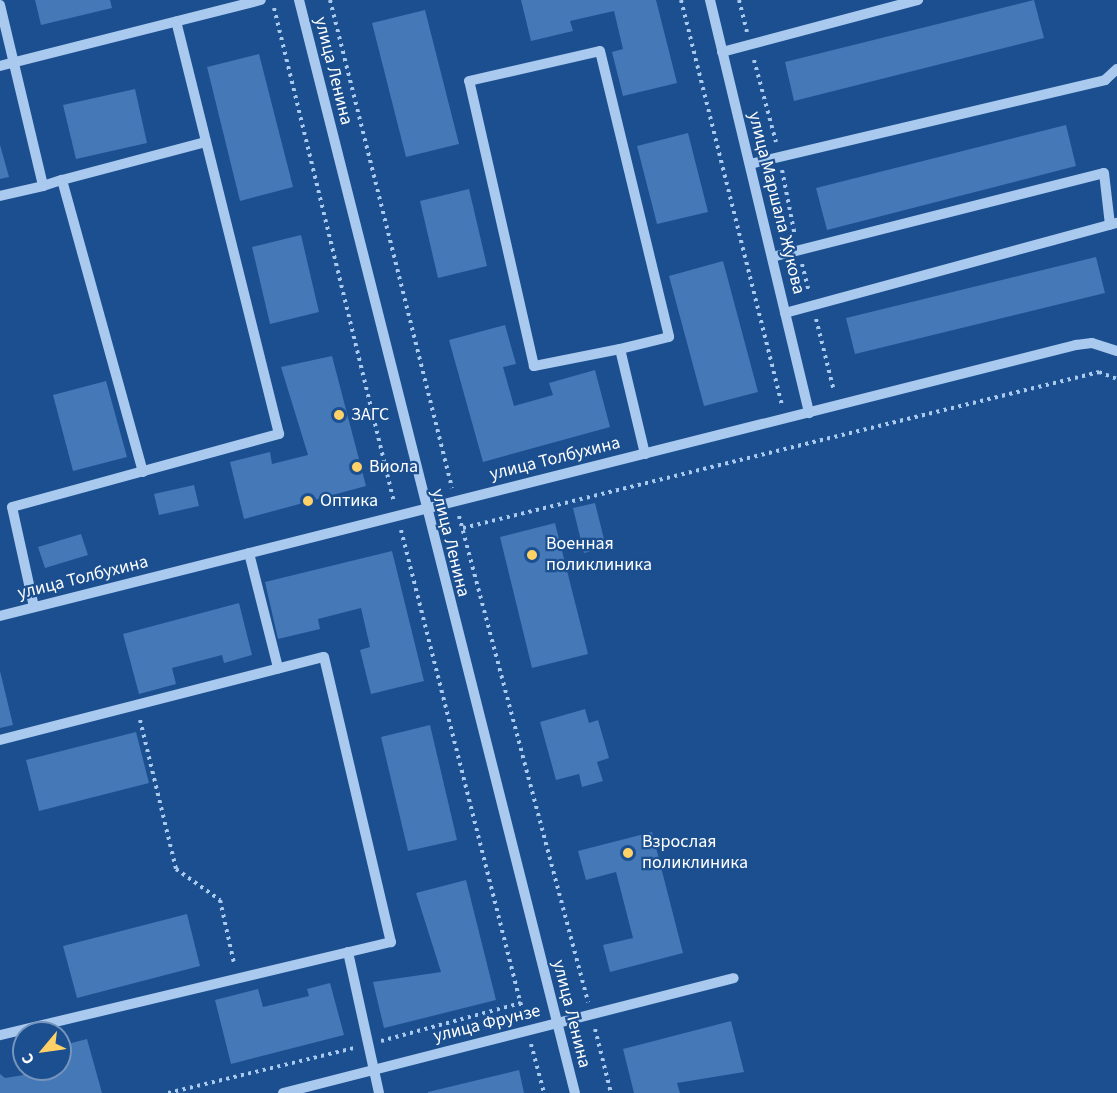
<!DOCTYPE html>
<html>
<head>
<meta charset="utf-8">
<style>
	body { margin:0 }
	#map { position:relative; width:1117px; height:1093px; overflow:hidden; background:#1b4f8f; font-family:"Source Sans 3",sans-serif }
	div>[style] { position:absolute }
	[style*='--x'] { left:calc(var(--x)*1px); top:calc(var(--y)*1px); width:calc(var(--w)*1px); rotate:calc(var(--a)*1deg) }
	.building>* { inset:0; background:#4478b7 }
	.path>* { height:4px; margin-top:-2px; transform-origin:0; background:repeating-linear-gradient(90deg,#a9c9ee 0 3px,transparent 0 7.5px) }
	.minor>* { height:10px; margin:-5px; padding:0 5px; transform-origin:5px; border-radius:5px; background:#a9c9ee }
	.dots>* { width:16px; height:16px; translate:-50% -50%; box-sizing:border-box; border:3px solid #1b4f8f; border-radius:50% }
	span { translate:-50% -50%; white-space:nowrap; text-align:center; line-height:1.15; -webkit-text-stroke:4.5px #1b4f8f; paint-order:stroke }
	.street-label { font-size:18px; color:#fff }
	.poi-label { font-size:18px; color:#fff }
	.left { translate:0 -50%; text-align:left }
	.north { position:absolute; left:12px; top:1021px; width:60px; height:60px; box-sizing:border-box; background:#1b4f8f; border:2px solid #7695bc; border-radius:50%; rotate:241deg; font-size:16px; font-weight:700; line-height:24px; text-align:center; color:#fff }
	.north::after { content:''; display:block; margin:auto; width:21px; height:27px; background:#ffd166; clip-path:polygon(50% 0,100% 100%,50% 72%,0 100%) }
</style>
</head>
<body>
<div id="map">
	<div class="building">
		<i style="clip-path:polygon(35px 0,110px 0,112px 8px,41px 25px)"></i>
		<i style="clip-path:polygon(521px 0,656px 0,677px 83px,623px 96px,612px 52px,623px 49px,614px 11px,570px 21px,573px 31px,531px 41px)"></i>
		<i style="clip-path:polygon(1034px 0,1044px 38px,794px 101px,785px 62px)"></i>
		<i style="clip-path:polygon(425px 10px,459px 144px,406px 157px,372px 23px)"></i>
		<i style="clip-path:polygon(259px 54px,293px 187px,240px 201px,207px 67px)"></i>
		<i style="clip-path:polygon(135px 89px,147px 143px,76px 159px,63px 105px)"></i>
		<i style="clip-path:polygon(1066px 125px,1076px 166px,827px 230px,816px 188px)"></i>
		<i style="clip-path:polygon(688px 133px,708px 212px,657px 224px,637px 146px)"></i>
		<i style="clip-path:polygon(0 145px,9px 177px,0 179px)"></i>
		<i style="clip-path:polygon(469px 189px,487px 266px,438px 278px,420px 201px)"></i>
		<i style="clip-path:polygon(301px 235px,319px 312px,270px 324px,252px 247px)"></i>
		<i style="clip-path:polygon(1096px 257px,1105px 293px,855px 354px,846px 318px)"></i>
		<i style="clip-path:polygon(723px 261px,758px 392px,704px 406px,669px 276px)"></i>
		<i style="clip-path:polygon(505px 325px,516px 364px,503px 367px,514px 406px,553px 395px,549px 383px,595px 370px,610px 427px,483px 462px,449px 340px)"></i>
		<i style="clip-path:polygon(332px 356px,366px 486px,244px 519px,230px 462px,270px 452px,272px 464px,308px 455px,281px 367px)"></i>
		<i style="clip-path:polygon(106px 381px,127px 457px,73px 471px,53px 395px)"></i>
		<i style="clip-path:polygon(194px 485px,199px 506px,159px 515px,154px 494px)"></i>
		<i style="clip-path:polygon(595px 503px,606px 547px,584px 553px,573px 508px)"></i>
		<i style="clip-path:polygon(555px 523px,588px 654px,532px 668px,500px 537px)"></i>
		<i style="clip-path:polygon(81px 534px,88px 555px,45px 568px,38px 547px)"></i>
		<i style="clip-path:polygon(392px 551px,424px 681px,371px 694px,360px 650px,370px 647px,361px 608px,318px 619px,320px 629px,278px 639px,265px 582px)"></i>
		<i style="clip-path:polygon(239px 603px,252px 655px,224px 663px,222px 655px,172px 668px,176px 684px,139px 694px,123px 634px)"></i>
		<i style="clip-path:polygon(0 671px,13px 725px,0 728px)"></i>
		<i style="clip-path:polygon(585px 709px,589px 723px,598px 720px,609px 758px,597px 762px,603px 781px,582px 787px,579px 774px,556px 780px,540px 722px)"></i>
		<i style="clip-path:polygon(430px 725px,457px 840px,408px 851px,381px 737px)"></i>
		<i style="clip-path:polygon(136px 732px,149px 783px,39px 811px,26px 760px)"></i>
		<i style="clip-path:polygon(652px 832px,683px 953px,610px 972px,603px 945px,633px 938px,616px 872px,586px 880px,578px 851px)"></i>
		<i style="clip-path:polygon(466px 880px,496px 1000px,384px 1028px,373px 982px,441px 972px,416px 893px)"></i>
		<i style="clip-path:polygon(187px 914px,200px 966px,77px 998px,63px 946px)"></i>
		<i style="clip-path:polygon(330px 983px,344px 1035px,231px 1064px,215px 1000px,258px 989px,263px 1007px,309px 996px,307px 989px)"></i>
		<i style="clip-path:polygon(731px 1021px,744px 1072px,677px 1083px,680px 1093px,634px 1093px,623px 1049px)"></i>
		<i style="clip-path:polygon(87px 1039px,102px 1093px,0 1093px,0 1074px,5px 1078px,60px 1069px,60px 1046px)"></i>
		<i style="clip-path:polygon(519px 1070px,524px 1093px,428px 1093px,428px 1092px)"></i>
	</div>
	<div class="path">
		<i style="--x:330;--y:0;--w:503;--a:75.96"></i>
		<i style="--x:681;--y:0;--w:416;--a:76"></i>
		<i style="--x:739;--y:0;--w:33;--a:76"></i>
		<i style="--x:274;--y:8;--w:508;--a:76.35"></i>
		<i style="--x:754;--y:60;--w:85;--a:75"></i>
		<i style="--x:782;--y:170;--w:67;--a:78.9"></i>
		<i style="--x:802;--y:264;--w:29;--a:76"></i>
		<i style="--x:816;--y:319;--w:74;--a:76"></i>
		<i style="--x:459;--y:516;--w:503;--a:75.13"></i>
		<i style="--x:463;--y:528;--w:655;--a:-13.78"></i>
		<i style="--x:1099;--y:372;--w:19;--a:21"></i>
		<i style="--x:401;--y:530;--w:502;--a:75.83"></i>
		<i style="--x:140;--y:720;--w:153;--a:76.4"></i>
		<i style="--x:176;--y:869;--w:54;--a:35.2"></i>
		<i style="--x:220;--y:900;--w:65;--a:77.5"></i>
		<i style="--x:595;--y:1029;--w:66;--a:76"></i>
		<i style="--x:381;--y:1041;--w:145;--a:-15.2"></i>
		<i style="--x:531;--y:1044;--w:51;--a:75.1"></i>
		<i style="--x:168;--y:1093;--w:191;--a:-13.6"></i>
	</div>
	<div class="minor">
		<i style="--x:299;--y:0;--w:1127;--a:75.83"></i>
		<i style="--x:710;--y:0;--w:425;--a:76.5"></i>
		<i style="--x:0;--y:5;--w:186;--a:76.6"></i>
		<i style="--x:43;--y:186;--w:20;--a:-18"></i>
		<i style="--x:62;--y:180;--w:303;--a:74.5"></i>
		<i style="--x:722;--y:52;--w:203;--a:-14.9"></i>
		<i style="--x:0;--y:66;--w:269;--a:-14.2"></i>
		<i style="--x:750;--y:164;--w:365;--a:-13.3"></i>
		<i style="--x:1105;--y:80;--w:16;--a:-43"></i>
		<i style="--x:62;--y:180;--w:149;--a:-14.8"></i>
		<i style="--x:0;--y:196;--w:44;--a:-13.1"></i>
		<i style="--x:772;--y:257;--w:342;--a:-14.2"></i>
		<i style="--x:1104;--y:173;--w:52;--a:83.4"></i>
		<i style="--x:785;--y:313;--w:344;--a:-15.2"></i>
		<i style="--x:620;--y:349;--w:88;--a:168.8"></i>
		<i style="--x:534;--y:366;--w:292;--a:-102.8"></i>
		<i style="--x:469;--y:81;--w:134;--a:-12.9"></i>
		<i style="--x:600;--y:51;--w:294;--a:76.4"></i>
		<i style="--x:669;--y:337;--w:50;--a:166.2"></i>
		<i style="--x:620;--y:349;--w:108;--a:76.6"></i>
		<i style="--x:249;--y:553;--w:119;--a:75.8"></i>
		<i style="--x:34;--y:607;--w:102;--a:-102.4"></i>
		<i style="--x:12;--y:507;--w:277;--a:-15.3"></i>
		<i style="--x:279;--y:434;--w:425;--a:-104"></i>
		<i style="--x:0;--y:616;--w:1110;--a:-14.14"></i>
		<i style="--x:1076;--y:345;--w:16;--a:-7"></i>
		<i style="--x:1092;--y:343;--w:26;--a:18"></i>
		<i style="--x:0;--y:740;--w:334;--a:-14.4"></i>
		<i style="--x:324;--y:657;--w:293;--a:76.8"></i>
		<i style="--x:391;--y:942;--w:402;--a:166.6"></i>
		<i style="--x:348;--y:952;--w:144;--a:77.6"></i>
		<i style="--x:283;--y:1093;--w:465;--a:-14.3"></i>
	</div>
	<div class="dots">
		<i style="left:339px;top:415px;background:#ffd166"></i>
		<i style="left:357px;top:467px;background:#ffd166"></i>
		<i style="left:308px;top:501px;background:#ffd166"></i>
		<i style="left:532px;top:555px;background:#ffd166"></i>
		<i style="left:628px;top:853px;background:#ffd166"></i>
	</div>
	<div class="street-label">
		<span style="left:333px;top:71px;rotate:76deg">улица Ленина</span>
		<span style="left:776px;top:203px;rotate:76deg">улица Маршала Жукова</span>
		<span style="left:555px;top:459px;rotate:-14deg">улица Толбухина</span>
		<span style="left:450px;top:543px;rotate:76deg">улица Ленина</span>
		<span style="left:83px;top:578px;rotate:-14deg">улица Толбухина</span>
		<span style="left:571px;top:1014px;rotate:76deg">улица Ленина</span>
		<span style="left:487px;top:1024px;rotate:-14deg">улица Фрунзе</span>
	</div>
	<div class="poi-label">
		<span class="left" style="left:351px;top:415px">ЗАГС</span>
		<span class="left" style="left:369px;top:467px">Виола</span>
		<span class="left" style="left:320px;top:501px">Оптика</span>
		<span class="left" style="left:546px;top:555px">Военная<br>поликлиника</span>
		<span class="left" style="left:642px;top:853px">Взрослая<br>поликлиника</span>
	</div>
	<div class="north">С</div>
</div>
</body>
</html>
